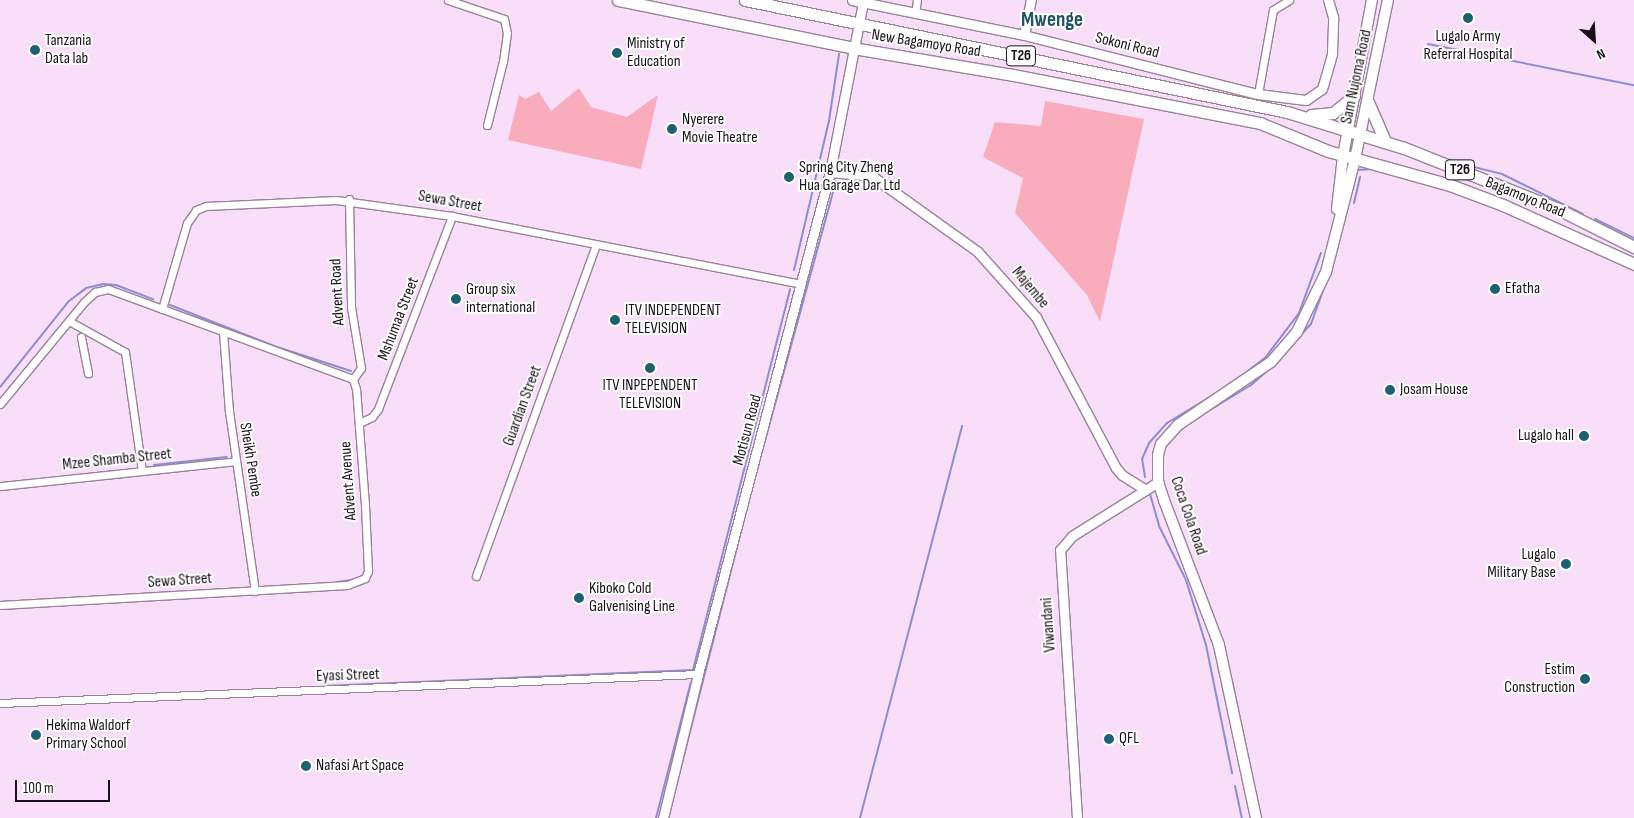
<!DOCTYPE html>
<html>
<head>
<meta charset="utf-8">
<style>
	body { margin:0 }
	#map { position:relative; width:1634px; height:818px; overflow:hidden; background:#f8def9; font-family:"Sofia Sans Condensed",sans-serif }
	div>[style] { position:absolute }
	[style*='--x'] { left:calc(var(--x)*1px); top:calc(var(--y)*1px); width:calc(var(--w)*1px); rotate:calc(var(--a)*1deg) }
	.green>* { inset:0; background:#f9adbc }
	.stream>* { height:2px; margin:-1px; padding:0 1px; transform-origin:1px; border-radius:1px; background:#8d8cd6 }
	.roads { filter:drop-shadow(1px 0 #99829a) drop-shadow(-1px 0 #99829a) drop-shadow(0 1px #99829a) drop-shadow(0 -1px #99829a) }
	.minor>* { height:7px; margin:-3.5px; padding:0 3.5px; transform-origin:3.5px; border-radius:3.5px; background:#fff }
	.tertiary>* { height:9px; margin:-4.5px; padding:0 4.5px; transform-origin:4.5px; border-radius:4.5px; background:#fff }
	.secondary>* { height:10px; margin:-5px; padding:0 5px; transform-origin:5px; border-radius:5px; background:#fff }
	.primary>* { height:10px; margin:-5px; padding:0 5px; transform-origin:5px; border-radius:5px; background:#fff }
	.trunk>* { height:11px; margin:-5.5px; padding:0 5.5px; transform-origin:5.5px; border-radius:5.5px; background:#fff }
	.dots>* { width:14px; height:14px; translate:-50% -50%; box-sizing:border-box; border:2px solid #fff; border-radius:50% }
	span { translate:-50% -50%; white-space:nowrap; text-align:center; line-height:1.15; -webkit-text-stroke:4px #fff; paint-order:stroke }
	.shield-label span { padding:1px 4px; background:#fff; border:1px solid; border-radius:4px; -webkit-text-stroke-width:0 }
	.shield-label { font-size:15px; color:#191019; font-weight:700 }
	.poi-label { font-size:16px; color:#191019 }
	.left { translate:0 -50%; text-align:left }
	.right { translate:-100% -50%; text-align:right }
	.street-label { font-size:16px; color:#191019 }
	.district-label { font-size:21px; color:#215464; font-weight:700 }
	.north { position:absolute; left:1569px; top:15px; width:50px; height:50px; -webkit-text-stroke:4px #fff; paint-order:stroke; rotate:154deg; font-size:14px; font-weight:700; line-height:20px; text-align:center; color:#191019 }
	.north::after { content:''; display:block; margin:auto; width:18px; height:22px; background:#191019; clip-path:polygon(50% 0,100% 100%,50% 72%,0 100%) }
	.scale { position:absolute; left:15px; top:780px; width:95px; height:22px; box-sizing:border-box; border:2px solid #191019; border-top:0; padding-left:6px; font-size:15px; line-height:18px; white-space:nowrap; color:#191019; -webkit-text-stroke:4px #fff; paint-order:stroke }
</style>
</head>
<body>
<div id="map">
	<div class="green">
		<i style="clip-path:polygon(579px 88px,591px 107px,627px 117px,658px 95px,641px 169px,508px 140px,519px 95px,525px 99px,539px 92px,551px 111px)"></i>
		<i style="clip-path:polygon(1045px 101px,1144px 119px,1100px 322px,1087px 295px,1015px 213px,1023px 178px,983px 157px,995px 122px,1041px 126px)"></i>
	</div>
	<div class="stream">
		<i style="--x:1428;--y:44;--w:210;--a:11.3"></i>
		<i style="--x:1454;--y:162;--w:49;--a:14"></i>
		<i style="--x:1502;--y:174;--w:90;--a:26.3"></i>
		<i style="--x:1356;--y:170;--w:17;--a:-3"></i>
		<i style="--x:1354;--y:203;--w:27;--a:-77"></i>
		<i style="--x:1595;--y:219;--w:43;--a:26"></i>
		<i style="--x:1333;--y:264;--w:16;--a:-75"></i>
		<i style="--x:794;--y:270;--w:153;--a:-76.8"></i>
		<i style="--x:829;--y:121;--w:68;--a:-81.5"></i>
		<i style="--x:170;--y:305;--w:112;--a:21.5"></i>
		<i style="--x:274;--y:346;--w:81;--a:18"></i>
		<i style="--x:1290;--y:347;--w:31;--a:-48"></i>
		<i style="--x:1311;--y:324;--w:41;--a:-70.3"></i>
		<i style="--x:1239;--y:378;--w:33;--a:-38"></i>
		<i style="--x:1265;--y:358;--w:56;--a:-52.9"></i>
		<i style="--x:1299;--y:313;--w:64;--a:-69.9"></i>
		<i style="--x:0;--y:387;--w:110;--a:-51.3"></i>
		<i style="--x:69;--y:301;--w:21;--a:-37"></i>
		<i style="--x:86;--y:288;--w:17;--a:-13"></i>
		<i style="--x:103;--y:284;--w:13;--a:4"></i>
		<i style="--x:116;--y:285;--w:40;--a:21"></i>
		<i style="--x:1210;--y:410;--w:48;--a:-31.4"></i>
		<i style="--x:1251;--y:385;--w:28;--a:-41"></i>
		<i style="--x:154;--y:465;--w:73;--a:-6.3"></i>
		<i style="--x:1145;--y:477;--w:18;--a:-99"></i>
		<i style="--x:1142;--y:459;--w:17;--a:-66"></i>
		<i style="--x:1149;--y:443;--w:27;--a:-48"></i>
		<i style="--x:1167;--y:423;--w:52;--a:-31"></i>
		<i style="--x:1150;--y:494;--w:35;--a:74"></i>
		<i style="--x:1160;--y:528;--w:58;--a:63.4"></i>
		<i style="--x:1186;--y:580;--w:68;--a:72.9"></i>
		<i style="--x:1206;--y:645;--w:131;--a:78.5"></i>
		<i style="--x:337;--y:582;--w:15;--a:-8"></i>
		<i style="--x:1207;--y:600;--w:28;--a:69"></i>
		<i style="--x:693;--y:670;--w:393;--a:-75.7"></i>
		<i style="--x:1232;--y:681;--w:67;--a:78"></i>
		<i style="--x:324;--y:686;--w:369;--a:-2.5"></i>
		<i style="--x:1235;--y:786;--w:33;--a:78"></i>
		<i style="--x:656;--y:818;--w:140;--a:-75.6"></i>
		<i style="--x:668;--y:818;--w:325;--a:-75.7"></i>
		<i style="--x:748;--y:503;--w:334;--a:-74.7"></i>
		<i style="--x:860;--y:818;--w:405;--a:-75.4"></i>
	</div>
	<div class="roads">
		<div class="minor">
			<i style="--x:448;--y:0;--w:59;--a:18.7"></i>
			<i style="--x:504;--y:19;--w:14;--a:78"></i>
			<i style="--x:507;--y:33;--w:28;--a:98"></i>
			<i style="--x:503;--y:61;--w:66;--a:104"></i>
			<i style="--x:915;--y:14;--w:14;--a:-82"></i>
			<i style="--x:1258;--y:94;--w:85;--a:-79.9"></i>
			<i style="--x:1273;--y:10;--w:19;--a:-32"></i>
			<i style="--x:349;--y:199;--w:108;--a:88.9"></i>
			<i style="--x:351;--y:307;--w:62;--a:80.7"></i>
			<i style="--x:361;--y:368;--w:14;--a:126"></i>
			<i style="--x:162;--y:309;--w:90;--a:-73.8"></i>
			<i style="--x:187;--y:223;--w:16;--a:-55"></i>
			<i style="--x:196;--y:210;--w:11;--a:-22"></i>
			<i style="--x:206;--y:206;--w:130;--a:-2.6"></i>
			<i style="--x:336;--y:200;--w:117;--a:7.9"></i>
			<i style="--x:452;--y:216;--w:356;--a:11"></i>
			<i style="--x:69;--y:321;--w:64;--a:29"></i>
			<i style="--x:125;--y:352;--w:120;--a:81.9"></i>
			<i style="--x:223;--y:332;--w:79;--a:85.7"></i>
			<i style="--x:229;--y:411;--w:182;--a:81.8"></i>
			<i style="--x:81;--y:337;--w:37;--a:79"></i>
			<i style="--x:0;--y:404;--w:132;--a:-50.5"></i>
			<i style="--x:84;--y:302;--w:15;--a:-42"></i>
			<i style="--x:95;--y:292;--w:13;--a:-13"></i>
			<i style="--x:108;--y:289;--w:261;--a:20.2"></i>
			<i style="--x:359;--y:423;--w:14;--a:-25"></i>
			<i style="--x:372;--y:417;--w:10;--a:-53"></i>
			<i style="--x:378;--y:409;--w:207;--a:-69"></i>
			<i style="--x:0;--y:486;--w:237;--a:-6"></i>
			<i style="--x:476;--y:576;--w:352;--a:-70.1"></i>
			<i style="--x:0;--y:605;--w:348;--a:-3.3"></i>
			<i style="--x:347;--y:585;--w:19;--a:-21"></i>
			<i style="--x:365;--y:578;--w:8;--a:-67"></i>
			<i style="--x:368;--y:571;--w:66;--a:-92.6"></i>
			<i style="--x:365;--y:505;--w:116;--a:-94.4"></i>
			<i style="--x:356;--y:389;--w:10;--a:-107"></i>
			<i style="--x:0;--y:703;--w:699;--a:-2.38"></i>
		</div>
		<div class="tertiary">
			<i style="--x:852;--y:0;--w:176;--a:11.5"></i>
			<i style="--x:1024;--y:35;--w:241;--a:14.2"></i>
			<i style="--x:1258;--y:94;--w:48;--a:7.1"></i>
			<i style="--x:1306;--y:100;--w:19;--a:-35"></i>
			<i style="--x:1322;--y:89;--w:37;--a:-74"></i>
			<i style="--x:1332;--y:53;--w:36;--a:-88"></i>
			<i style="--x:1333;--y:17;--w:18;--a:-106"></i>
			<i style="--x:1024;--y:35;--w:36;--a:-79"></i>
			<i style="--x:830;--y:172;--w:42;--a:5.4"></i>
			<i style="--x:872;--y:176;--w:130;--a:35.6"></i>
			<i style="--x:978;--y:252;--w:87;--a:48.3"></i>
			<i style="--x:1036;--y:317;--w:171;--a:62.1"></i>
			<i style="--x:1116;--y:468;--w:9;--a:49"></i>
			<i style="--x:1122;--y:475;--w:28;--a:32"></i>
			<i style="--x:663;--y:818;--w:148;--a:-76.3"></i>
			<i style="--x:698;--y:674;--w:519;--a:-75.27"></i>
			<i style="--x:830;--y:172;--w:173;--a:-79"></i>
			<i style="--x:1077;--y:818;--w:269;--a:-93.6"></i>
			<i style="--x:1060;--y:550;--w:18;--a:-49"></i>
			<i style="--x:1072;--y:536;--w:102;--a:-32.1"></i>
		</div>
		<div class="secondary">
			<i style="--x:1337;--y:209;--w:53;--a:-83.5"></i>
			<i style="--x:1256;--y:818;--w:177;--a:-102.1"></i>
			<i style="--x:1219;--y:645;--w:155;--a:-110.8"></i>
			<i style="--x:1164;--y:500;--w:19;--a:-108"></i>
			<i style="--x:1158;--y:482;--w:27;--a:-90"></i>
			<i style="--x:1158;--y:455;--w:11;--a:-75"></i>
			<i style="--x:1161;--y:444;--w:25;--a:-48"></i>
			<i style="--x:1178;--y:425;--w:112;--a:-34.1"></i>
			<i style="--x:1271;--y:362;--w:40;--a:-49"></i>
			<i style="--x:1297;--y:332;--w:67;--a:-64.2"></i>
			<i style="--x:1326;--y:272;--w:117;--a:-75.6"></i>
		</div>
		<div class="primary">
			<i style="--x:1343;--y:156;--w:159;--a:-79.5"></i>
			<i style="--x:1355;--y:159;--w:162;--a:-78.3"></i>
		</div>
		<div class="trunk">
			<i style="--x:618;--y:0;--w:240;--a:11.5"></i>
			<i style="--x:853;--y:48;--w:162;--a:9.6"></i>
			<i style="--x:1013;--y:75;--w:252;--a:11"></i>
			<i style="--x:1260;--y:123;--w:74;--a:22.4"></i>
			<i style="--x:1328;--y:151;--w:127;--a:15.6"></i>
			<i style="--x:1450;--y:185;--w:57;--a:20.7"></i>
			<i style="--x:1503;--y:205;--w:144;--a:24.2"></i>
			<i style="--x:745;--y:0;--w:553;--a:11.68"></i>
			<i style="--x:1287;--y:112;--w:122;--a:17.1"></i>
			<i style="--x:1404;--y:148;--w:166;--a:21.6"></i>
			<i style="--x:1558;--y:209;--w:85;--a:26.6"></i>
			<i style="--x:1368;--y:102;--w:43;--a:66.4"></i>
			<i style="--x:1311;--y:115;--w:22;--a:-5"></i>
			<i style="--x:1333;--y:113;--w:27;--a:-39"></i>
		</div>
	</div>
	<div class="dots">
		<i style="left:1468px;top:18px;background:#1d6073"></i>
		<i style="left:35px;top:50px;background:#1d6073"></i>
		<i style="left:617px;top:53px;background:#1d6073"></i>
		<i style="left:672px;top:129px;background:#1d6073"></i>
		<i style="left:789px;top:177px;background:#1d6073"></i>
		<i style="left:1495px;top:289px;background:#1d6073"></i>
		<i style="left:456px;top:299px;background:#1d6073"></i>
		<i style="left:615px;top:320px;background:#1d6073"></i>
		<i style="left:650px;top:368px;background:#1d6073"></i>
		<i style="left:1390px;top:390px;background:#1d6073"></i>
		<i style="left:1584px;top:436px;background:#1d6073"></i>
		<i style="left:1566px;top:564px;background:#1d6073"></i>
		<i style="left:579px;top:598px;background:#1d6073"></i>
		<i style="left:1585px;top:679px;background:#1d6073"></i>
		<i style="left:36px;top:735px;background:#1d6073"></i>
		<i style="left:1109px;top:739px;background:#1d6073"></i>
		<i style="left:306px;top:766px;background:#1d6073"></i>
	</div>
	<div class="shield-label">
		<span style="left:1021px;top:56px">T26</span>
		<span style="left:1460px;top:170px">T26</span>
	</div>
	<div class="poi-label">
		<span style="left:1468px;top:46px">Lugalo Army<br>Referral Hospital</span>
		<span class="left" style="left:45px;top:50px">Tanzania<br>Data lab</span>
		<span class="left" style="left:627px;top:53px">Ministry of<br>Education</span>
		<span class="left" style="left:682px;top:129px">Nyerere<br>Movie Theatre</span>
		<span class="left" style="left:799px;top:177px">Spring City Zheng<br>Hua Garage Dar Ltd</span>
		<span class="left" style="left:1505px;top:289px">Efatha</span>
		<span class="left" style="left:466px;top:299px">Group six<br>international</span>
		<span class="left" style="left:625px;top:320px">ITV INDEPENDENT<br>TELEVISION</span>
		<span style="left:650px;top:395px">ITV INPEPENDENT<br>TELEVISION</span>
		<span class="left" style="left:1400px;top:390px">Josam House</span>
		<span class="right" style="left:1574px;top:436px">Lugalo hall</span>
		<span class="right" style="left:1556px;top:564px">Lugalo<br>Military Base</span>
		<span class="left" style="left:589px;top:598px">Kiboko Cold<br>Galvenising Line</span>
		<span class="right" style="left:1575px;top:679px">Estim<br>Construction</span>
		<span class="left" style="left:46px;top:735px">Hekima Waldorf<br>Primary School</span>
		<span class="left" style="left:1119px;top:739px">QFL</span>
		<span class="left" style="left:316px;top:766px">Nafasi Art Space</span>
	</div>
	<div class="street-label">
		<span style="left:926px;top:44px;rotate:9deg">New Bagamoyo Road</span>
		<span style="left:1127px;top:46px;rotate:14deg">Sokoni Road</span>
		<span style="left:1357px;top:77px;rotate:-78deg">Sam Nujoma Road</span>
		<span style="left:1525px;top:198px;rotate:22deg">Bagamoyo Road</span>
		<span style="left:450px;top:202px;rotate:10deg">Sewa Street</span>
		<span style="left:1030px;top:288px;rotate:50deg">Majembe</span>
		<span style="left:338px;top:292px;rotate:-93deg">Advent Road</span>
		<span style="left:399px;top:319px;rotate:-69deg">Mshumaa Street</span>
		<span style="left:523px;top:406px;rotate:-70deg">Guardian Street</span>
		<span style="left:748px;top:430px;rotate:-75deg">Motisun Road</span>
		<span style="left:117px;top:460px;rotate:-6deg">Mzee Shamba Street</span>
		<span style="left:250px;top:460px;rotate:81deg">Sheikh Pembe</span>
		<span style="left:349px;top:481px;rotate:-94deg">Advent Avenue</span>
		<span style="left:1188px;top:516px;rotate:71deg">Coca Cola Road</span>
		<span style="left:180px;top:581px;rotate:-4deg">Sewa Street</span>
		<span style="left:1049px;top:625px;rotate:-94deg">Viwandani</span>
		<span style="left:348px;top:676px;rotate:-2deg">Eyasi Street</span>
	</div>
	<div class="district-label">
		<span style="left:1052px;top:20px">Mwenge</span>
	</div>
	<div class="north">N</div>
	<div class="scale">100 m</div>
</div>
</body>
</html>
